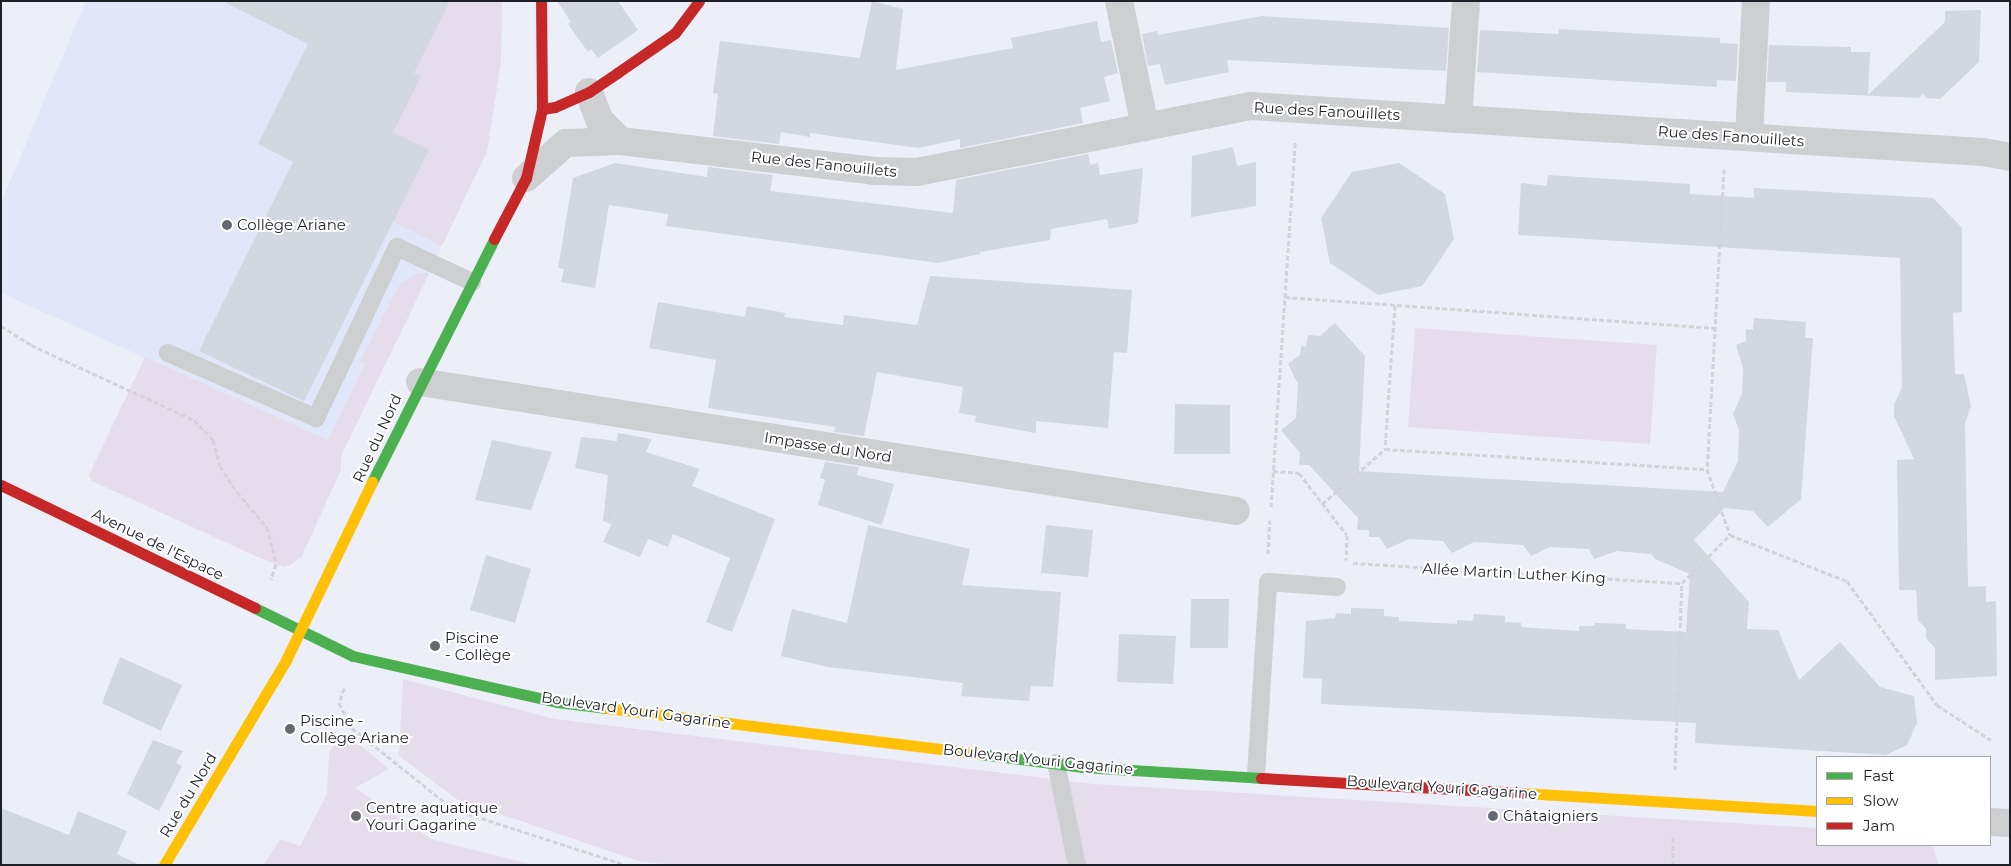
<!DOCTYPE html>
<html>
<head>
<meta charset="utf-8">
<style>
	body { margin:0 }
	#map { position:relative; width:2011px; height:866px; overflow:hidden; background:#edeff8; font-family:Montserrat,sans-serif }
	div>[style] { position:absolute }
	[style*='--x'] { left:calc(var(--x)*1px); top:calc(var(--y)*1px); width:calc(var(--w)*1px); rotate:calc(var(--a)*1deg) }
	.built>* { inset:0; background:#e1e6f9 }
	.green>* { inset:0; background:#e6ddec }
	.building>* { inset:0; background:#d2d7e0 }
	.path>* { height:3px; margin-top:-1.5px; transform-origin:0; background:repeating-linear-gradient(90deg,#d4d4d7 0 5px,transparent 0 7.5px) }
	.lane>* { height:18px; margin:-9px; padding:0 9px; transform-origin:9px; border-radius:9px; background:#cecfd1 }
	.street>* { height:28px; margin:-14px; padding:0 14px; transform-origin:14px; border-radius:14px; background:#cecfd1 }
	.fast>* { height:11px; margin:-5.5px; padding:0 5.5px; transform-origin:5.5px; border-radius:5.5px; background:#4caf50 }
	.slow>* { height:11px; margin:-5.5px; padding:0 5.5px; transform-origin:5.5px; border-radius:5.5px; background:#ffc107 }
	.jam>* { height:11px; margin:-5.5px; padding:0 5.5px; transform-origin:5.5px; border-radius:5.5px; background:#c62828 }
	.dots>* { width:14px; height:14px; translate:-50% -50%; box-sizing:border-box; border:2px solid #fff; border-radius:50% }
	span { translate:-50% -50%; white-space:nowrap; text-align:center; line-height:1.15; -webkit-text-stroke:4px #fff; paint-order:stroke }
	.street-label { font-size:15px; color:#1e2027 }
	.poi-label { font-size:15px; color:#1e2027 }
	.left { translate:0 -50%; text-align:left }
	.frame { position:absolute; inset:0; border:2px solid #1e2027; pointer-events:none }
	.legend { position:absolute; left:1816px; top:756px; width:175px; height:90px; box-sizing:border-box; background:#fff; border:1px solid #a5a6a9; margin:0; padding:6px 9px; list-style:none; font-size:15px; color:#1e2027 }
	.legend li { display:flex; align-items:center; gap:10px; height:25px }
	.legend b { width:25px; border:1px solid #a5a6a9 }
</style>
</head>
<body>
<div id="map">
	<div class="built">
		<i style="clip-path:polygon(86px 1px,502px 1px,501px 62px,487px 151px,345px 448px,1px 293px,1px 203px)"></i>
	</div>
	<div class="green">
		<i style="clip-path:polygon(450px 1px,502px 1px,501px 62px,487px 151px,442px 246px,393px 222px,429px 151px,392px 132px,414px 73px)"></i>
		<i style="clip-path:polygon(419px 273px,429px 274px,341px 456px,341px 470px,302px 556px,292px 564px,284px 567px,262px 559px,92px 481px,89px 475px,145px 357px,328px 440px,365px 364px,360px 361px,400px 284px)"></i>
		<i style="clip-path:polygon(1415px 328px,1657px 345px,1650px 444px,1408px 427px)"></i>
		<i style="clip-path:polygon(403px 679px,555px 719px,1094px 784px,1817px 828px,1817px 845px,1932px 845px,1939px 865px,677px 865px,642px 862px,458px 800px,399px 756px)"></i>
		<i style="clip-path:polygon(344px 732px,389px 769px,355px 788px,431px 839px,534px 865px,264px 865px,280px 839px,300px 846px,327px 794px,329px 752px)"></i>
	</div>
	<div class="building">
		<i style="clip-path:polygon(223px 1px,450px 1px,414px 73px,421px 76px,393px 132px,429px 150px,304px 401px,199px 351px,293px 162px,258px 144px,308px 44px)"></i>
		<i style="clip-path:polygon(557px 1px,618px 1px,638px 30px,598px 58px,591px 49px,588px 52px,568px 24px,571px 22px)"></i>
		<i style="clip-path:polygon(872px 1px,903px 9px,896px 70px,1013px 48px,1011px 38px,1097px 21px,1101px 42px,1111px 40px,1118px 73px,1104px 77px,1110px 101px,1080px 108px,1083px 123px,960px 148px,960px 139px,918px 148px,810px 133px,810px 137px,781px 132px,779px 144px,713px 136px,718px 94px,713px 93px,720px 41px,860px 58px)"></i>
		<i style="clip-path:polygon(1981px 10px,1979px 62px,1940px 99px,1927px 98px,1923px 94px,1919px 98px,1786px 92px,1786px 82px,1767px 82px,1769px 45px,1851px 47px,1851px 52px,1870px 52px,1868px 95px,1945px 22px,1945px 11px)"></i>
		<i style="clip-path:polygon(1262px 16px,1449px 28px,1446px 71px,1227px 60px,1229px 72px,1165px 85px,1160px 64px,1148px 66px,1142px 34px,1157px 31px,1158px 35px)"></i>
		<i style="clip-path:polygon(1559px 29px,1720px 38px,1720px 43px,1738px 44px,1736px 81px,1717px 80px,1717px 87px,1477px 72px,1480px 30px,1559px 34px)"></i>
		<i style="clip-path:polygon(1233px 147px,1237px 166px,1256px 162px,1256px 206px,1191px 217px,1192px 156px)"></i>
		<i style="clip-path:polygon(1088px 154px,1090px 165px,1098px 163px,1100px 175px,1143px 168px,1138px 223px,1109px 229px,1107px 219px,1051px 229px,1050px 240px,980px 252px,980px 254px,938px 263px,666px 226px,668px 214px,609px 205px,595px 288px,561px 282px,564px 269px,558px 268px,573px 178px,615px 163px,707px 177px,708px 167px,773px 175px,770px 191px,953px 213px,956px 180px)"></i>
		<i style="clip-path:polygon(1399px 163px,1445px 194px,1454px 239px,1422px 286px,1378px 295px,1330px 263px,1321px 218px,1352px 172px)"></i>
		<i style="clip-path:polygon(1548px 175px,1690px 184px,1690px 194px,1754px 198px,1754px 188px,1933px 198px,1962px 228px,1962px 312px,1953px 313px,1955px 374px,1964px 374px,1971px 406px,1965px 424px,1968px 587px,1986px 586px,1986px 602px,1996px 601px,1997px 676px,1935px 680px,1935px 648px,1926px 638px,1926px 629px,1918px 620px,1916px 590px,1899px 590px,1897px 460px,1914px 459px,1894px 416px,1894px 404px,1902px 388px,1900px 258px,1518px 235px,1521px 183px,1547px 186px)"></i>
		<i style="clip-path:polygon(930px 276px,1132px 290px,1127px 353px,1114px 352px,1108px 428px,1036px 421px,1036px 433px,975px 422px,976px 416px,959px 413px,963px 387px,877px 372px,864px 436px,834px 432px,835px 427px,708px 408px,716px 360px,649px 348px,658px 302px,745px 317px,747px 306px,785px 313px,784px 317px,843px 325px,844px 315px,917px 325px)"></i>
		<i style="clip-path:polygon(1754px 318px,1806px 322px,1805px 338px,1813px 338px,1801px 499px,1768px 527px,1753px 511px,1725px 508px,1694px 540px,1749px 602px,1747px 629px,1778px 630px,1799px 680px,1840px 642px,1880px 687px,1914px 696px,1917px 723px,1907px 745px,1886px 755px,1695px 743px,1696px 723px,1321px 704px,1322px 679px,1303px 678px,1306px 621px,1335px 618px,1336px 613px,1351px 614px,1351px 608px,1384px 609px,1384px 616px,1399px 617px,1399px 621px,1457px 624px,1457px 620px,1473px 621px,1474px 614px,1505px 616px,1505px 622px,1521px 623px,1521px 627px,1579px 631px,1579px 626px,1594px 626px,1595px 623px,1626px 624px,1626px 629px,1686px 632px,1690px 574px,1655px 559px,1651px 554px,1617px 551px,1594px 559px,1589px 549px,1550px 547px,1531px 556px,1523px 545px,1474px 542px,1452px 553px,1443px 541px,1409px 539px,1387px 549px,1379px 537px,1369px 537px,1369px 530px,1357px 530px,1358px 518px,1309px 465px,1299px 465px,1300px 453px,1281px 430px,1296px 418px,1298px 384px,1288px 364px,1300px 355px,1301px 346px,1306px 347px,1308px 335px,1320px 336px,1335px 323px,1365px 356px,1359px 471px,1723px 492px,1738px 461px,1739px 430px,1733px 414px,1742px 394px,1743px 368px,1736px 345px,1746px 341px,1746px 329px,1753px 330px)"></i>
		<i style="clip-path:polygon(1175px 404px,1230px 405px,1230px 454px,1174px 454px)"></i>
		<i style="clip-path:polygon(618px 433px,652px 439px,646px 452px,700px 469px,692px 486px,775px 519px,732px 632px,706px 622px,730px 558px,673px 534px,668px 547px,648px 539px,640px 557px,603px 542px,621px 504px,611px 524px,603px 521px,608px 475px,575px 468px,581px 437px,617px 441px)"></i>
		<i style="clip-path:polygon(492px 440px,552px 452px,531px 510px,475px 500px)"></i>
		<i style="clip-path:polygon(825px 462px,859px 467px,857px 475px,894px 484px,882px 525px,818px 505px,825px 480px,820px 478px)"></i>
		<i style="clip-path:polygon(868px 525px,970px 549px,962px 585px,1061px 592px,1053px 687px,1031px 686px,1029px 701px,961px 696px,963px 683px,828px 667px,781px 656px,792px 609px,847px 623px)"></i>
		<i style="clip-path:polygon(1046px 525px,1093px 530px,1088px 577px,1041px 573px)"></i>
		<i style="clip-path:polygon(486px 555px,531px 569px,515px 623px,470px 610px)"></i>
		<i style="clip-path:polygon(1191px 599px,1229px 599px,1228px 648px,1190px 648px)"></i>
		<i style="clip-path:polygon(1119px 634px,1176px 636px,1173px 684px,1117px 682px)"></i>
		<i style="clip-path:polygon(120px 657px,182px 685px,161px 731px,102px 703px)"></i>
		<i style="clip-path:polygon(153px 740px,183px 751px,176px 763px,182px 766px,159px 811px,127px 794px)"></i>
		<i style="clip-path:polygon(1px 808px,69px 835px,78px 811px,127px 831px,117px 854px,140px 865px,1px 865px)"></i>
	</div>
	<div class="path">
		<i style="--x:1724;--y:169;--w:300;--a:93.2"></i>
		<i style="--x:1707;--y:469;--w:70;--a:70.8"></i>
		<i style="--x:1730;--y:535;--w:126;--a:21.5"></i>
		<i style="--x:1847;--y:581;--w:153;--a:54"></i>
		<i style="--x:1937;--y:705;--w:64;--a:32.9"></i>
		<i style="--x:1285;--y:297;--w:432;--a:4.1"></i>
		<i style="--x:1395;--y:305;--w:144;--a:94"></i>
		<i style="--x:1385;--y:449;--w:323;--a:3.6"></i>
		<i style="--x:1;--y:326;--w:36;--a:32"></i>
		<i style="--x:31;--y:345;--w:179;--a:24.7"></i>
		<i style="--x:194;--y:420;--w:28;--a:46"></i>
		<i style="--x:213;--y:440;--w:27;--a:75"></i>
		<i style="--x:220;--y:466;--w:31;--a:57"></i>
		<i style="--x:237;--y:492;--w:46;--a:49.4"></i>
		<i style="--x:267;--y:527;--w:38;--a:76"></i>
		<i style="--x:276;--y:564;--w:16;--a:108"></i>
		<i style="--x:1273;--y:471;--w:26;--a:4"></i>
		<i style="--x:1299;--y:473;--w:78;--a:52.3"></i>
		<i style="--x:1347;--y:535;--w:25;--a:92"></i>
		<i style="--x:1322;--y:504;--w:84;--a:-41.1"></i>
		<i style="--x:1271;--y:507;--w:367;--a:-86.2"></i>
		<i style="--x:1268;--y:554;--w:34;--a:-87"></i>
		<i style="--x:1353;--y:563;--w:330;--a:3.5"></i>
		<i style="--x:1682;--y:583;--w:68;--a:-45"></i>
		<i style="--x:344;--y:688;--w:16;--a:108"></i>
		<i style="--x:339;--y:703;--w:28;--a:63"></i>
		<i style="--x:352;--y:728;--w:129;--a:38.7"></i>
		<i style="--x:453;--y:809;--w:182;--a:17.9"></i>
		<i style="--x:1675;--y:770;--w:187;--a:-87.9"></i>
		<i style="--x:1673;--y:865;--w:29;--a:-90"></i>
	</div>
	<div class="lane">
		<i style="--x:168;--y:353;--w:162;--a:23.7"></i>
		<i style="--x:316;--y:418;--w:189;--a:-64.7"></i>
		<i style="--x:397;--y:247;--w:83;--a:25"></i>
		<i style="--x:1056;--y:763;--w:104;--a:78.4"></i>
		<i style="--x:1256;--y:775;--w:193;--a:-86.4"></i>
		<i style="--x:1268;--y:582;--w:69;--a:4.1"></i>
	</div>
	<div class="street">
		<i style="--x:1119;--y:1;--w:129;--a:78.3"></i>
		<i style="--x:589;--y:92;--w:29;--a:70"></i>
		<i style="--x:599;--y:119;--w:30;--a:46"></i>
		<i style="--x:620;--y:141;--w:256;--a:6.7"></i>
		<i style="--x:874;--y:171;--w:43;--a:1.3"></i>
		<i style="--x:917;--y:172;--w:340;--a:-11.2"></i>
		<i style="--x:1251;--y:106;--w:733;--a:3.6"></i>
		<i style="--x:1983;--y:152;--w:27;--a:10"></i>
		<i style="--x:1458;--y:119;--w:118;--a:-86.1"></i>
		<i style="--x:1749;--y:137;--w:136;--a:-87.1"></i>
		<i style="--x:526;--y:178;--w:53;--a:-41.2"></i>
		<i style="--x:566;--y:143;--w:54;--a:-2.1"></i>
		<i style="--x:420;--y:382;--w:826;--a:8.98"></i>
		<i style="--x:1990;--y:822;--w:20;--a:3"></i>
	</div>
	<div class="fast">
		<i style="--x:372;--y:482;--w:272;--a:-63.3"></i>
		<i style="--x:255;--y:608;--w:109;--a:26.1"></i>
		<i style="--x:353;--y:656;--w:209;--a:12.7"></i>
		<i style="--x:557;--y:702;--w:50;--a:6.8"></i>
		<i style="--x:979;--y:754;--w:105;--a:7.1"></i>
		<i style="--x:1083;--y:767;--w:178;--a:3.5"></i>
	</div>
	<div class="slow">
		<i style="--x:607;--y:708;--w:375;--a:7"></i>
		<i style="--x:1523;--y:793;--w:295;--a:3.5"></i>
		<i style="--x:164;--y:865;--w:239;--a:-59.2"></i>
		<i style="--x:286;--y:660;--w:198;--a:-64.2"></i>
	</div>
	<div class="jam">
		<i style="--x:542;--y:109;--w:13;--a:-9"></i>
		<i style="--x:555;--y:107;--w:37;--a:-24"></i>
		<i style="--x:589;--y:92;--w:34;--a:-34"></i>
		<i style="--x:617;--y:73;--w:70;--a:-34.6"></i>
		<i style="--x:675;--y:33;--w:40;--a:-53"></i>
		<i style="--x:494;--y:239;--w:69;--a:-62.3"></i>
		<i style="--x:526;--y:178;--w:71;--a:-76.9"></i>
		<i style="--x:542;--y:109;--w:108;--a:-90.5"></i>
		<i style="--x:1;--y:485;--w:282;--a:25.8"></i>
		<i style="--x:1261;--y:778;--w:262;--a:3.3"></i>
	</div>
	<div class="dots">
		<i style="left:227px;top:225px;background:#666870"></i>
		<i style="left:435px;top:646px;background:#666870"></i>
		<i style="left:290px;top:729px;background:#666870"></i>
		<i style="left:356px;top:816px;background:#666870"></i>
		<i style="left:1493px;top:816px;background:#666870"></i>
	</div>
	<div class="street-label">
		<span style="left:1327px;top:111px;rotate:3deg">Rue des Fanouillets</span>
		<span style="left:1731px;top:136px;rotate:4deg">Rue des Fanouillets</span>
		<span style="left:824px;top:164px;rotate:6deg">Rue des Fanouillets</span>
		<span style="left:377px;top:438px;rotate:-65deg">Rue du Nord</span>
		<span style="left:828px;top:447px;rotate:9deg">Impasse du Nord</span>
		<span style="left:158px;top:544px;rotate:26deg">Avenue de l'Espace</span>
		<span style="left:1514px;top:573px;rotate:3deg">Allée Martin Luther King</span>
		<span style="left:636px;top:710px;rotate:8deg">Boulevard Youri Gagarine</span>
		<span style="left:1038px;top:759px;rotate:6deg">Boulevard Youri Gagarine</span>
		<span style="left:1442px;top:787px;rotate:4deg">Boulevard Youri Gagarine</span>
		<span style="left:188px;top:795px;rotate:-59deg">Rue du Nord</span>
	</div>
	<div class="poi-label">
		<span class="left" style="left:237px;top:225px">Collège Ariane</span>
		<span class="left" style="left:445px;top:646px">Piscine<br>- Collège</span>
		<span class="left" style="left:300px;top:729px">Piscine -<br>Collège Ariane</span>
		<span class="left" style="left:366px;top:816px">Centre aquatique<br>Youri Gagarine</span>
		<span class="left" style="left:1503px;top:816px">Châtaigniers</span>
	</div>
	<div class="frame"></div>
	<ul class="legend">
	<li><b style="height:6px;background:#4caf50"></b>Fast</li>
	<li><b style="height:6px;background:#ffc107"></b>Slow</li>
	<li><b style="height:6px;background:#c62828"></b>Jam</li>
	</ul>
</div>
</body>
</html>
